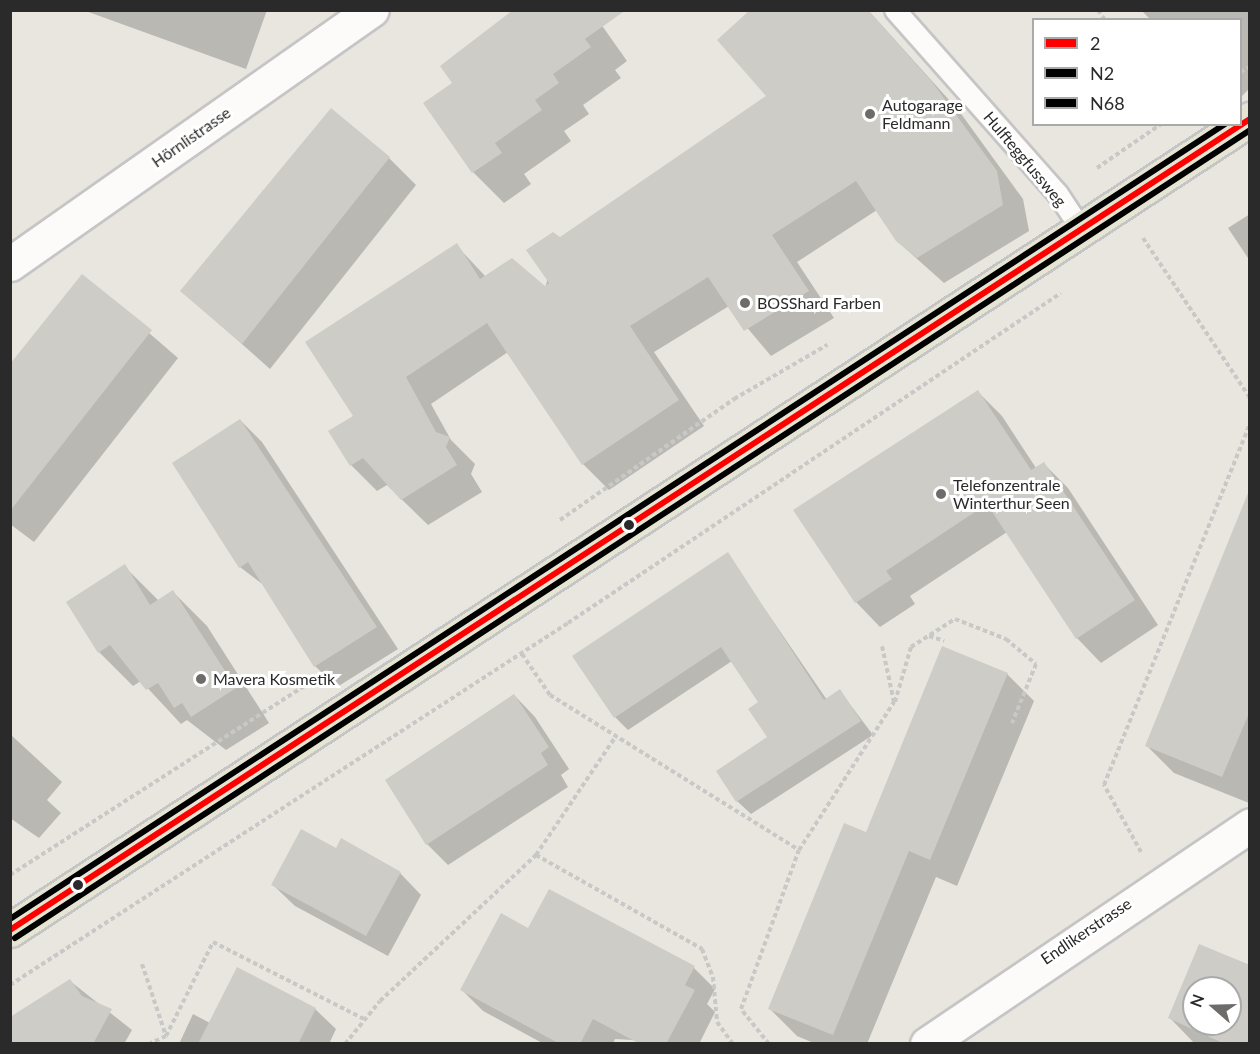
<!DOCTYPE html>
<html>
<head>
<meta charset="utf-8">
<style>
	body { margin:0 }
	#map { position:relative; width:1260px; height:1054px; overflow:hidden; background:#e9e6e0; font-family:Lato,sans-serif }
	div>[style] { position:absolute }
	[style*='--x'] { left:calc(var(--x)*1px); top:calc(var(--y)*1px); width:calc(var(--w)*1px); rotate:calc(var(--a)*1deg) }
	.shadow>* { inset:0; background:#0003 }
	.building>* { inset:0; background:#ceccc7 }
	.path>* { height:4px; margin-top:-2px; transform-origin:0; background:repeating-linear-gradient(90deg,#c8c8c7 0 4.5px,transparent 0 7.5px) }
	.roads { filter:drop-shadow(2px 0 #c6c5c6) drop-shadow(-2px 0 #c6c5c6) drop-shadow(0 2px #c6c5c6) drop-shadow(0 -2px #c6c5c6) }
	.lane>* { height:20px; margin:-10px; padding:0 10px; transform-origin:10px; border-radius:10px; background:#fcfbfa }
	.street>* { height:33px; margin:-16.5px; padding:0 16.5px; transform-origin:16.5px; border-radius:16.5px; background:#fcfbfa }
	.primary>* { height:33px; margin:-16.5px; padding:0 16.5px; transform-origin:16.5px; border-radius:16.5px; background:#e6e4d3 }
	.bus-1>* { height:6px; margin:-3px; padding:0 3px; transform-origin:3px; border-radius:3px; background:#f00 }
	.bus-2>* { height:6px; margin:-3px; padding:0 3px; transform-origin:3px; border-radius:3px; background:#000 }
	.bus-3>* { height:6px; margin:-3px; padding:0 3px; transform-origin:3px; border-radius:3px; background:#000 }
	.dots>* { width:16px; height:16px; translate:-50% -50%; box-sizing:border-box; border:3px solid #fff; border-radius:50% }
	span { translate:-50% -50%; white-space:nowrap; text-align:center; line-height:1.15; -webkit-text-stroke:6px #fff; paint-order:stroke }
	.poi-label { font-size:16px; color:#2a2a2a }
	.left { translate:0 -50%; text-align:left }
	.street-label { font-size:16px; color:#2a2a2a }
	.frame { position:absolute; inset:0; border:12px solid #2a2a2a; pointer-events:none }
	.legend { position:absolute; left:1032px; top:18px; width:210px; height:108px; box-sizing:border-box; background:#fff; border:2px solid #aaa; margin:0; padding:8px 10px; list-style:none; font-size:18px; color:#2a2a2a }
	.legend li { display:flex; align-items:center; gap:12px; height:30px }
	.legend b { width:30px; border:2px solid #aaa }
	.north { position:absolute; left:1182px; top:976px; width:60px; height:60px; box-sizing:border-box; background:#fff; border:2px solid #aaa; border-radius:50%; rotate:290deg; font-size:16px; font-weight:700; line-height:24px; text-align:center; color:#2a2a2a }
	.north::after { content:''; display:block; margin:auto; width:21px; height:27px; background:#6d6c6a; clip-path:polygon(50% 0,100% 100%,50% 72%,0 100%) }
</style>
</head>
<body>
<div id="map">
	<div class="shadow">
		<i style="clip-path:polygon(83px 10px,267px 10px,246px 69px)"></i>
		<i style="clip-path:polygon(591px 10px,627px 61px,615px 70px,621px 78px,583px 105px,589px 114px,564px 131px,571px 141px,524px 174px,531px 184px,504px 203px,473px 172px,425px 103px)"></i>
		<i style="clip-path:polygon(868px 10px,959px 111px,1023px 199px,1029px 231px,944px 283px,897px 241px,877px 210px,797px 262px,834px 318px,771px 356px,729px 306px,654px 352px,704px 426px,609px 490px,583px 464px,508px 352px,431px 404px,451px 440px,475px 464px,471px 474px,482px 492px,428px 525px,387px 485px,377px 491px,351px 465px,330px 432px,355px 416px,456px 245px,486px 277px,545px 288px,560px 239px,769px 96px)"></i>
		<i style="clip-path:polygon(1250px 10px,1250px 88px,1242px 96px,1240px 20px,1151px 20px,1141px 10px)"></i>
		<i style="clip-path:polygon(389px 158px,416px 185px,270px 369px,182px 291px)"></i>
		<i style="clip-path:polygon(1250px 214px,1250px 261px,1228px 228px)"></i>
		<i style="clip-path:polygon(83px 276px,178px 358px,34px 542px,10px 524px,10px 367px)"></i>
		<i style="clip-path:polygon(977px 391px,1002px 416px,1036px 468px,1044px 464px,1068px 488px,1158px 625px,1101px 663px,1077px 638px,1007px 532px,910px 596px,915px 604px,880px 627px,856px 602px)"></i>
		<i style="clip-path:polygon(240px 420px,262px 442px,398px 649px,337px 687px,315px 666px,265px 586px,240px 567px)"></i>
		<i style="clip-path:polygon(1250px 495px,1249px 803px,1174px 773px,1147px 746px)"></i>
		<i style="clip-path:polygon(727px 554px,827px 700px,840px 691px,873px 735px,751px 814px,737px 801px,769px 738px,760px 703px,732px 661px,628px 730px,615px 717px)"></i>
		<i style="clip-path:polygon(124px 566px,159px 601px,173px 592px,207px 626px,269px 723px,226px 750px,187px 720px,181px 724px,141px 681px,133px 686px,99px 652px)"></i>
		<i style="clip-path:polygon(1007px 674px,1034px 701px,957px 886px,936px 877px,867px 1044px,816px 1044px,797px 1036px,770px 1009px,867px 834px)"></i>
		<i style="clip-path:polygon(514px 695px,535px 717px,569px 769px,561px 775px,568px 787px,448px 865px,427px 844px)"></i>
		<i style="clip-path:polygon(10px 734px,62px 782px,47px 800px,61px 813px,39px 838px,10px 818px)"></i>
		<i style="clip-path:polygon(337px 850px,400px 873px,421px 895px,388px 956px,295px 906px,273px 885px)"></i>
		<i style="clip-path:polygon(529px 930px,694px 968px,715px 989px,707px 1004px,715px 1012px,699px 1044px,615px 1039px,613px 1044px,544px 1044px,483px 1011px,462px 990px)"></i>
		<i style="clip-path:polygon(evenodd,1200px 946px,1250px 967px,1250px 1044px,1195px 1044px,1170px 1018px,1200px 946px,1194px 988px,1230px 988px,1230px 1024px,1194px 1024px,1194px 988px)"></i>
		<i style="clip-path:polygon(70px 981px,132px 1030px,124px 1044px,10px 1044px)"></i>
		<i style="clip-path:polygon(315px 1009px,336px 1029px,329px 1044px,179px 1044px,193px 1014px,210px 1023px)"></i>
	</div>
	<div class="building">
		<i style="clip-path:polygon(513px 10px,626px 10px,585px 39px,591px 47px,553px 74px,559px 83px,535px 100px,542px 110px,495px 143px,502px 153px,472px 173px,423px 103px,452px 83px,440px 66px)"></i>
		<i style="clip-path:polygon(750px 10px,868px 10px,933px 83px,997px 171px,1003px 205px,917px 258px,896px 241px,856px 181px,772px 235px,809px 291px,744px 331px,708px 277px,630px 326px,679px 400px,582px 465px,487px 323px,406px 377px,436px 432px,450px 437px,446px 447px,457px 465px,401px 500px,363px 458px,350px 466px,328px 431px,353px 416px,305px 342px,457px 243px,480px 279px,512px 258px,545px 286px,549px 283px,526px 250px,553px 232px,560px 237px,766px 96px,717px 40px)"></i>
		<i style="clip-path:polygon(331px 108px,390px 157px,242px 344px,180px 291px)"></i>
		<i style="clip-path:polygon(82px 274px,152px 330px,10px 511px,10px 364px)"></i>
		<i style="clip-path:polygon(978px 390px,1031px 470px,1044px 462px,1135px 600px,1076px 639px,987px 504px,886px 571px,892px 579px,855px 603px,793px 510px)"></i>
		<i style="clip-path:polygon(240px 419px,377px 627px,314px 667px,248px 562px,239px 568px,172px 463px)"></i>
		<i style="clip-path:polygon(1248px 493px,1250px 711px,1222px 777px,1145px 746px)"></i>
		<i style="clip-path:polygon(728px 552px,824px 700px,840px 689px,861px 721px,736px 802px,716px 771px,767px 737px,748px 709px,758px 702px,721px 647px,614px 718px,572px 656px)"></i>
		<i style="clip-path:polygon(125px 564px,150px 605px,173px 590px,236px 688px,191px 717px,182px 703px,174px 708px,158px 683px,146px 690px,110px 645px,98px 653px,66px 602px)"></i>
		<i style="clip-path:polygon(942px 646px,1008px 673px,930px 860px,909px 851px,833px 1035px,768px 1009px,844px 823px,866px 832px)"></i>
		<i style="clip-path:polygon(514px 694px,549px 747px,541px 753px,548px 765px,426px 845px,385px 780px)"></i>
		<i style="clip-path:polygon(301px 829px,336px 848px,341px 838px,401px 872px,366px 936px,271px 885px)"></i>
		<i style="clip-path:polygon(549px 889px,695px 966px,685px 985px,695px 990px,666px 1044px,640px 1044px,593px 1019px,580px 1044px,560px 1044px,460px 990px,501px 913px,528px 928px)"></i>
		<i style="clip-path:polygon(evenodd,1199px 944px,1250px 965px,1250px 1044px,1225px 1044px,1168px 1018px,1199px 944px,1194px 988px,1230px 988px,1230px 1024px,1194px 1024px,1194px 988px)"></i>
		<i style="clip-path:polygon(237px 967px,316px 1008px,298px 1044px,198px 1044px)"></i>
		<i style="clip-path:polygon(70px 979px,82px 996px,112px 1009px,93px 1044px,10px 1044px,10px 1017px)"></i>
	</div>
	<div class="path">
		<i style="--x:1098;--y:10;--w:12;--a:55"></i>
		<i style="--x:1240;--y:72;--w:11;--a:-27"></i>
		<i style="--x:1097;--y:168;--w:78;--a:-34.5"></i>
		<i style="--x:1143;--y:238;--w:192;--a:56.2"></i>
		<i style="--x:560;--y:520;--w:212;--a:-34.8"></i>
		<i style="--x:734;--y:399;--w:108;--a:-30.1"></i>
		<i style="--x:929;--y:636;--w:16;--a:18"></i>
		<i style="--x:522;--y:654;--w:50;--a:55.7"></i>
		<i style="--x:550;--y:695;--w:293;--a:31.9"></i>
		<i style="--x:895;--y:702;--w:57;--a:-73.8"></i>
		<i style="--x:911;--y:647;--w:52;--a:-32.5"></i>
		<i style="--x:955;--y:619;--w:55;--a:21.4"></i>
		<i style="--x:1006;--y:639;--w:39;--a:40"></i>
		<i style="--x:1036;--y:664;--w:64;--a:112.1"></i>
		<i style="--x:1141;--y:852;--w:77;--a:-118.9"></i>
		<i style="--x:1104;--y:785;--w:390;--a:-68"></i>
		<i style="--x:536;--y:855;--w:191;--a:29.5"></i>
		<i style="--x:702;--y:949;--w:30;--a:69"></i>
		<i style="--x:713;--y:977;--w:45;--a:84.9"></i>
		<i style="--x:717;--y:1022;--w:27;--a:54"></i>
		<i style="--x:10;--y:875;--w:378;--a:-32.7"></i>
		<i style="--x:142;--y:964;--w:76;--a:71.6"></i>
		<i style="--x:166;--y:1036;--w:19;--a:155"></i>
		<i style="--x:10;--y:985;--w:665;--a:-32.97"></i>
		<i style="--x:568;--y:623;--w:593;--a:-33.8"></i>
		<i style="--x:166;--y:1036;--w:105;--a:-63.4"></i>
		<i style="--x:213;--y:942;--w:169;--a:27"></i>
		<i style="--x:345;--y:1044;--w:55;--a:-50.9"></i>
		<i style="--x:380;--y:1001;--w:214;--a:-43.1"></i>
		<i style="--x:536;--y:855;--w:143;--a:-56.1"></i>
		<i style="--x:769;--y:1044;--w:45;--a:-128.7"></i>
		<i style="--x:741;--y:1009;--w:169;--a:-70"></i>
		<i style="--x:799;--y:850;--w:176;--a:-57.3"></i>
		<i style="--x:894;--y:702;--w:57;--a:-102.1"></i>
	</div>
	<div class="roads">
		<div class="lane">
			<i style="--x:895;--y:10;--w:246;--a:48.5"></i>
			<i style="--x:1058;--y:194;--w:42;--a:56.7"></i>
		</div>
		<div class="street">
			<i style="--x:10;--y:264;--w:442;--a:-35.1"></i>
			<i style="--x:927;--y:1044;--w:390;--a:-34.1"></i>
		</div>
		<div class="primary">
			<i style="--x:10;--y:930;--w:1482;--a:-33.19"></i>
		</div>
	</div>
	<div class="bus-1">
		<i style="--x:10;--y:930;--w:1482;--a:-33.19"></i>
	</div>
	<div class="bus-2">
		<i style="--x:15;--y:938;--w:1476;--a:-33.19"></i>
	</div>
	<div class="bus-3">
		<i style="--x:10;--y:919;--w:1452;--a:-33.2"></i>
	</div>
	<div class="dots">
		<i style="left:870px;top:114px;background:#6d6c6a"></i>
		<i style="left:745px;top:303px;background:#6d6c6a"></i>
		<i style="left:941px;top:494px;background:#6d6c6a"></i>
		<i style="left:629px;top:525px;background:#2a2a2a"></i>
		<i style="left:201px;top:679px;background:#6d6c6a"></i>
		<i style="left:78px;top:885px;background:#2a2a2a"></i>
	</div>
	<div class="poi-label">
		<span class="left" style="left:882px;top:114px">Autogarage<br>Feldmann</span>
		<span class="left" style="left:757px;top:303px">BOSShard Farben</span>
		<span class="left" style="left:953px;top:494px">Telefonzentrale<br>Winterthur Seen</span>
		<span class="left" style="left:213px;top:679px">Mavera Kosmetik</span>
	</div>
	<div class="street-label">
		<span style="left:191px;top:137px;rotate:-35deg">Hörnlistrasse</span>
		<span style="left:1025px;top:159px;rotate:50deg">Hulfteggfussweg</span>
		<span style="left:1086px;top:931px;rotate:-34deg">Endlikerstrasse</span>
	</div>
	<div class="frame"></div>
	<ul class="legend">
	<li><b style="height:8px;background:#f00"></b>2</li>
	<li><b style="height:8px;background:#000"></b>N2</li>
	<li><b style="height:8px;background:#000"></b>N68</li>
	</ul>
	<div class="north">N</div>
</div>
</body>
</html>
